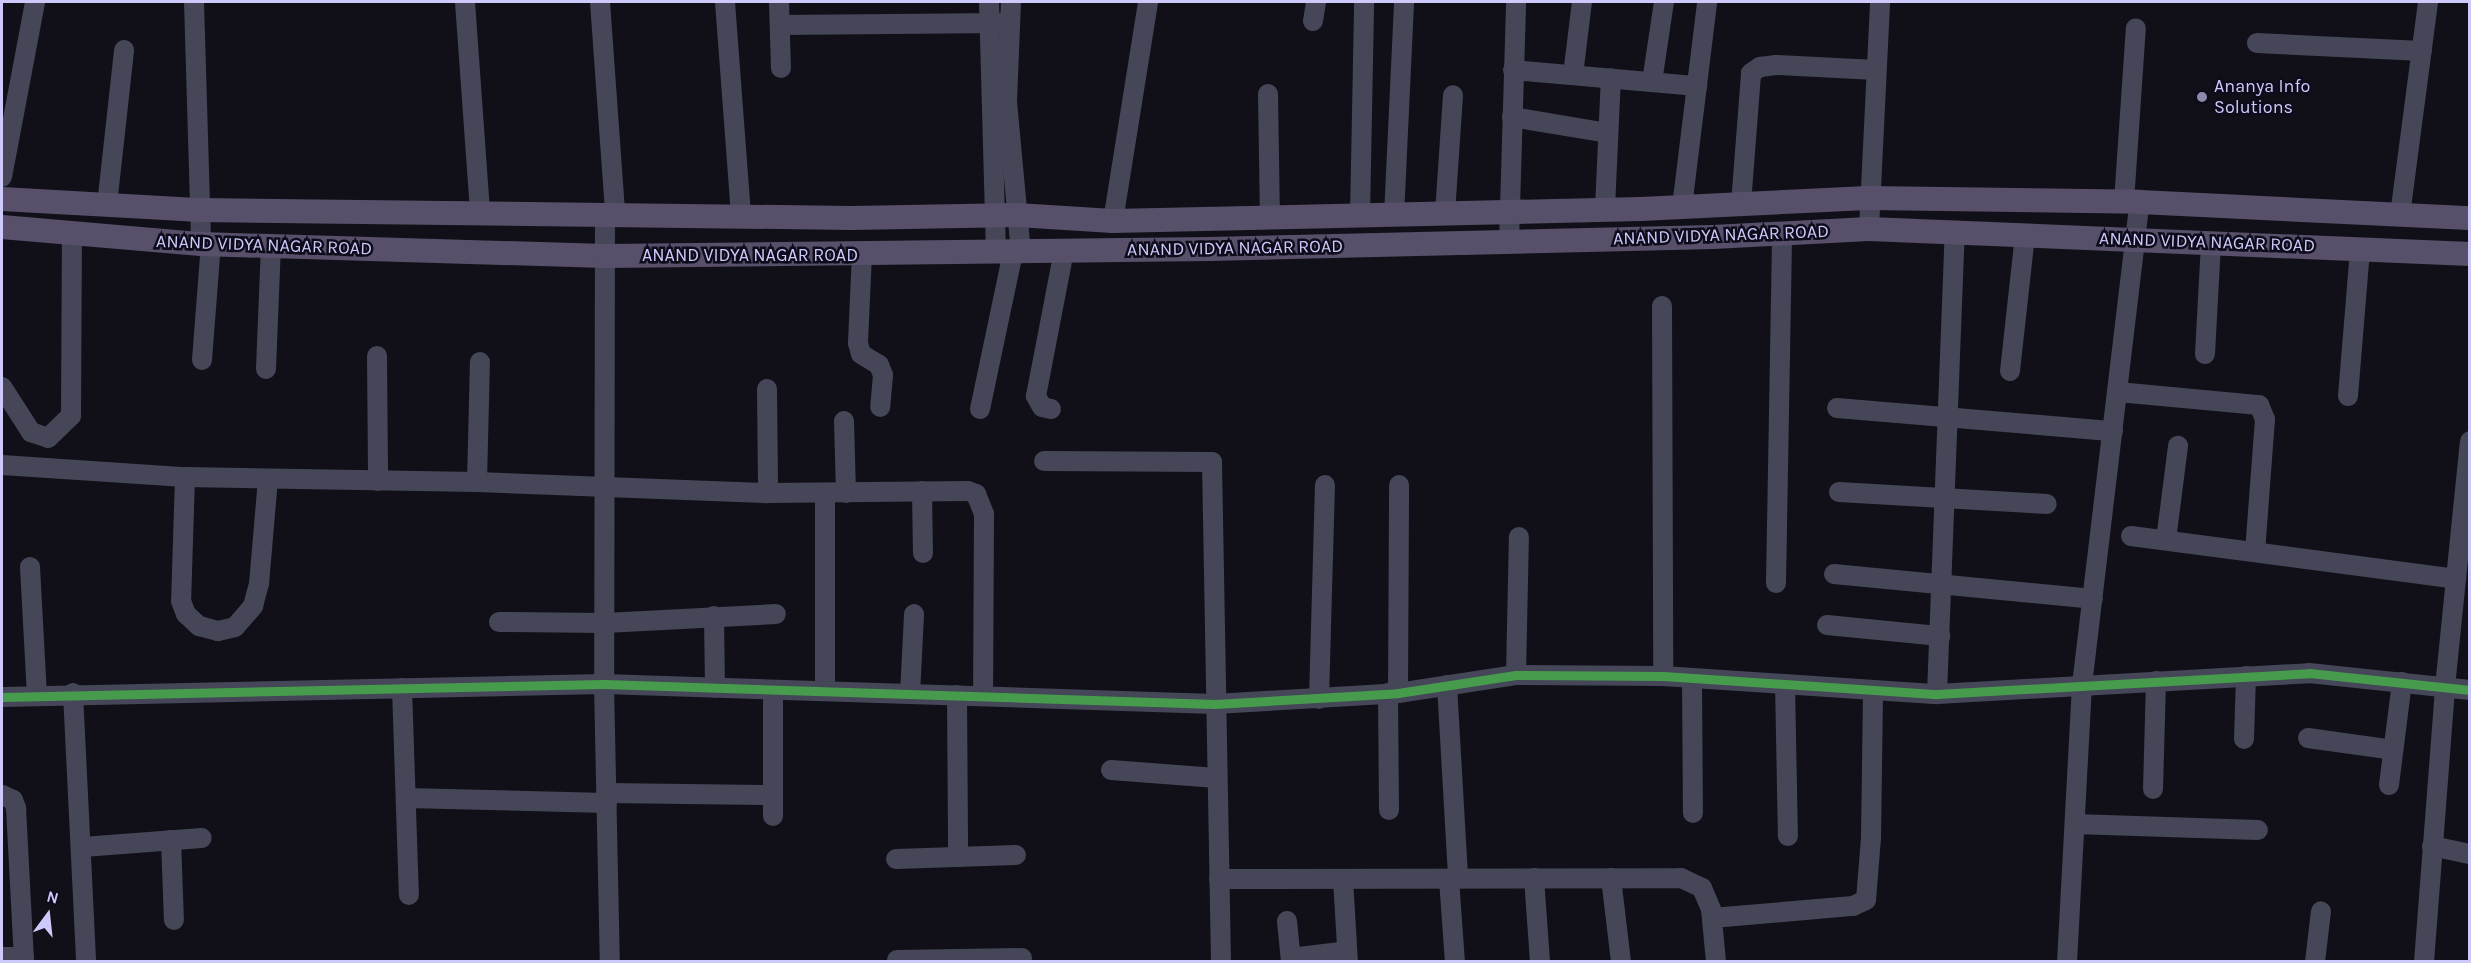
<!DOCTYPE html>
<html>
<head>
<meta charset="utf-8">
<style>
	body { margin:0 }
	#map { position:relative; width:2471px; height:963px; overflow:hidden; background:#111018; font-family:Karla,sans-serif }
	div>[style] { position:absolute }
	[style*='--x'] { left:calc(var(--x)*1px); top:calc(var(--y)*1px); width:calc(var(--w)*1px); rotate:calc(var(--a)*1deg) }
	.minor>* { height:20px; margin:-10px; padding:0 10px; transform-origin:10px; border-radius:10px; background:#454658 }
	.major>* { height:24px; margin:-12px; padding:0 12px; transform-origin:12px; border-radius:12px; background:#58506a }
	.cycleway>* { height:9px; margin:-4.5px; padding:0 4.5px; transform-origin:4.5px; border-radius:4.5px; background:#469c4c }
	.dots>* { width:16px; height:16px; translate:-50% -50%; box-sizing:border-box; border:3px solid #0e0c1b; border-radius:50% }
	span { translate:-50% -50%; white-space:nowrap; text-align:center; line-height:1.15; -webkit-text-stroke:5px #0e0c1b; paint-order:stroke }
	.poi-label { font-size:18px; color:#cdcafb }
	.left { translate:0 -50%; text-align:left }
	.street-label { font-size:18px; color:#cdcafb }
	.frame { position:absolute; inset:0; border:3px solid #cdcafb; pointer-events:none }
	.north { position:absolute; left:18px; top:885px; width:60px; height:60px; -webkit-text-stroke:4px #0e0c1b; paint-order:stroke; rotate:15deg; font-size:16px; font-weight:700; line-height:24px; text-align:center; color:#cdcafb }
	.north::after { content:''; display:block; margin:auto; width:21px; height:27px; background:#cdcafb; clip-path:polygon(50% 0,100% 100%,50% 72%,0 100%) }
</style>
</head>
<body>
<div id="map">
	<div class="minor">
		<i style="--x:194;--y:2;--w:242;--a:88.3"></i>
		<i style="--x:465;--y:2;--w:212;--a:85.9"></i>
		<i style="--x:600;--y:2;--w:212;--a:85.9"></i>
		<i style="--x:725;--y:2;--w:214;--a:85.7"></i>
		<i style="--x:779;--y:2;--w:66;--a:88.3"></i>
		<i style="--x:989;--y:2;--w:251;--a:88.4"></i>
		<i style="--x:1011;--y:2;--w:100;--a:92.3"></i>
		<i style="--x:1007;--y:102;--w:151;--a:84.7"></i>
		<i style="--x:1313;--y:21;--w:19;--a:-81"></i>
		<i style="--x:780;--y:25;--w:222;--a:-0.5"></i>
		<i style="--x:2257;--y:43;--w:165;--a:2.8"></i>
		<i style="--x:1513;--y:70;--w:185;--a:5"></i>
		<i style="--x:1573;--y:75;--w:74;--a:-83"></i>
		<i style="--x:1652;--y:82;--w:81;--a:-81.5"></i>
		<i style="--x:1268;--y:94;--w:123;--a:89.1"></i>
		<i style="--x:1512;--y:117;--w:97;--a:9.5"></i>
		<i style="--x:2;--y:177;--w:178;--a:-79.3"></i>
		<i style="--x:2124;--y:202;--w:174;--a:-86.1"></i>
		<i style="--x:1741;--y:204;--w:131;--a:-85.6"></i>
		<i style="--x:1751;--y:73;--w:11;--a:-34"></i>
		<i style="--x:1760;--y:67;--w:16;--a:-7"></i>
		<i style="--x:1776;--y:65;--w:100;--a:2.9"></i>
		<i style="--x:107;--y:205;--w:156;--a:-83.7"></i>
		<i style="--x:1682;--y:207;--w:207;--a:-83"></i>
		<i style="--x:1605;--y:208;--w:130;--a:-87.4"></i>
		<i style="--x:605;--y:213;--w:471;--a:90.1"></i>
		<i style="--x:604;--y:684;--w:278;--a:88.8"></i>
		<i style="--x:1445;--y:213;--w:118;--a:-86.1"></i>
		<i style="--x:2400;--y:215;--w:215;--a:-82.5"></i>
		<i style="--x:1394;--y:216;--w:214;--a:-87.3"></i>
		<i style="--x:1360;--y:217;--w:215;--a:-88.9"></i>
		<i style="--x:1113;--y:221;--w:222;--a:-80.9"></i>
		<i style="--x:1869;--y:229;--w:227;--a:-87.2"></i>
		<i style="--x:1509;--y:242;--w:240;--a:-88.3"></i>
		<i style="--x:862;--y:254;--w:89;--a:92.6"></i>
		<i style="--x:858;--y:343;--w:11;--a:75"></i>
		<i style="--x:861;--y:354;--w:21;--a:31"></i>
		<i style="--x:879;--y:365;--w:11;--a:68"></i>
		<i style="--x:883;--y:375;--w:32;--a:95"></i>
		<i style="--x:1662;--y:306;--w:370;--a:89.8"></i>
		<i style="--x:2205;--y:354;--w:112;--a:-86.9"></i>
		<i style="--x:377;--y:356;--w:125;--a:89.5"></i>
		<i style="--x:202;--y:360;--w:116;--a:-85.6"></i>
		<i style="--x:266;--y:369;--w:123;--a:-87.7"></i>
		<i style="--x:2010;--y:371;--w:137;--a:-83.7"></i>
		<i style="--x:2;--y:387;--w:54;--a:57.2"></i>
		<i style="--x:31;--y:432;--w:18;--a:19"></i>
		<i style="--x:48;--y:438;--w:32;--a:-44"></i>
		<i style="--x:71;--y:416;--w:182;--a:-89.7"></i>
		<i style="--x:767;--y:389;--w:104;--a:89.4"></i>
		<i style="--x:2118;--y:392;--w:142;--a:5.3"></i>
		<i style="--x:2259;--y:405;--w:15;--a:67"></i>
		<i style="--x:2265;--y:419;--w:132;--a:94.3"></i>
		<i style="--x:2348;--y:396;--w:147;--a:-85.3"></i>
		<i style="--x:1837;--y:408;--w:277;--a:4.8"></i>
		<i style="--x:980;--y:409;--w:160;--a:-78.1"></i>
		<i style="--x:1051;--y:409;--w:9;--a:-167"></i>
		<i style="--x:1042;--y:407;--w:13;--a:-119"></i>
		<i style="--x:1036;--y:396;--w:148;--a:-79.1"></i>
		<i style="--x:844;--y:421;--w:72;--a:88.4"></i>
		<i style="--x:1044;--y:461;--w:168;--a:0.3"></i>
		<i style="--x:1212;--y:462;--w:500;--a:88.97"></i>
		<i style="--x:2;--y:465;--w:183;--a:3.8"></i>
		<i style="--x:185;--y:477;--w:292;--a:1"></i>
		<i style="--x:477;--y:482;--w:291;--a:2.2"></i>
		<i style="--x:768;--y:493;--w:200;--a:-0.6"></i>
		<i style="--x:968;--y:491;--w:9;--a:21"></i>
		<i style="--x:976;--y:494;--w:22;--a:68"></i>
		<i style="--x:984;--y:514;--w:182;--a:90.3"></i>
		<i style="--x:185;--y:477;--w:124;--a:91.8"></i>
		<i style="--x:181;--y:601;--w:14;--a:69"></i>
		<i style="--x:186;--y:614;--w:18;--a:43"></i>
		<i style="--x:199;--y:626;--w:20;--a:15"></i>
		<i style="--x:218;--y:631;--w:17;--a:-13"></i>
		<i style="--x:235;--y:627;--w:28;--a:-49"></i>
		<i style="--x:253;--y:606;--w:23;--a:-75"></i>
		<i style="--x:259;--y:584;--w:105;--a:-85.1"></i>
		<i style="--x:477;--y:482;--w:120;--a:-88.6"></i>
		<i style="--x:922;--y:491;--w:62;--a:89.1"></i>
		<i style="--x:1839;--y:492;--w:208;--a:3.3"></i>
		<i style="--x:825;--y:493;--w:198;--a:90"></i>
		<i style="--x:2131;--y:536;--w:328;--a:7.5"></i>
		<i style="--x:2166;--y:540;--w:95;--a:-82.7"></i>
		<i style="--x:30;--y:567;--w:128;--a:86.9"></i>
		<i style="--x:1834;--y:574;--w:260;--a:5.5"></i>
		<i style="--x:1776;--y:583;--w:350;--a:-89"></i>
		<i style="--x:714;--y:616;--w:72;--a:89.2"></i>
		<i style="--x:499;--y:622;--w:106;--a:0.5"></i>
		<i style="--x:605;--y:623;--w:171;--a:-3"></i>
		<i style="--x:1827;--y:625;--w:114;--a:5.6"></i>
		<i style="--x:1516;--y:675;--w:138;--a:-88.8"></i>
		<i style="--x:1692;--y:678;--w:135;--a:89.6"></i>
		<i style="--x:1785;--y:684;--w:152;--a:88.9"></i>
		<i style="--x:1447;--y:685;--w:193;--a:86.7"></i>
		<i style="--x:402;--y:688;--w:207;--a:88.1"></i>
		<i style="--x:773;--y:690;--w:126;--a:90"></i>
		<i style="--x:73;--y:693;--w:269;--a:87.2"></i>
		<i style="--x:1388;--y:693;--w:117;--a:89.5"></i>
		<i style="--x:1398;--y:693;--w:208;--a:-89.7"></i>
		<i style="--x:910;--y:694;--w:80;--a:-87.1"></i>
		<i style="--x:1937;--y:694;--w:462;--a:-87.8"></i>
		<i style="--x:957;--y:695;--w:162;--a:89.6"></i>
		<i style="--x:2;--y:697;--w:602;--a:-1.24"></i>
		<i style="--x:604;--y:684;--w:611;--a:1.87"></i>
		<i style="--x:1215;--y:704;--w:183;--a:-3.4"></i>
		<i style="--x:1398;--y:693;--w:119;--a:-8.7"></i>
		<i style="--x:1516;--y:675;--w:147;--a:0.4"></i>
		<i style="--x:1663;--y:676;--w:275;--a:3.8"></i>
		<i style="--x:1937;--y:694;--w:373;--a:-3.2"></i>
		<i style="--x:2309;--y:673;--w:162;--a:6"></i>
		<i style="--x:1319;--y:699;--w:214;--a:-88.4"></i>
		<i style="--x:2308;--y:738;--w:86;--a:8"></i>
		<i style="--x:2244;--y:739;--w:63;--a:-88.2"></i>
		<i style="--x:1111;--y:770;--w:106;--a:4.3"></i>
		<i style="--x:2389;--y:785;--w:104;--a:-82.8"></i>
		<i style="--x:2153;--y:789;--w:108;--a:-88.4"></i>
		<i style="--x:607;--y:793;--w:166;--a:0.7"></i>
		<i style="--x:2;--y:795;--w:12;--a:24"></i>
		<i style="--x:13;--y:800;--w:9;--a:69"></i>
		<i style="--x:16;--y:808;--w:154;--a:87"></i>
		<i style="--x:406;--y:798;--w:201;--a:1.4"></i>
		<i style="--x:2075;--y:824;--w:183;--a:1.9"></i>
		<i style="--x:171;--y:840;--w:80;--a:87.9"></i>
		<i style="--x:2432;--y:846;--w:39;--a:12"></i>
		<i style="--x:83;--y:847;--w:119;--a:-4.3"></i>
		<i style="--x:896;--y:859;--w:120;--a:-1.9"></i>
		<i style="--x:1534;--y:878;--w:84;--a:85.9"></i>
		<i style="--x:1611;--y:878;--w:85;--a:83.2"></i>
		<i style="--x:1219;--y:879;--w:462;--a:-0.1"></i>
		<i style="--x:1681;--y:878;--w:23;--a:25"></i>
		<i style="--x:1702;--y:888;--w:23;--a:67"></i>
		<i style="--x:1711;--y:909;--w:53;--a:84.6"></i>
		<i style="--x:1343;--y:879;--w:83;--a:86.6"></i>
		<i style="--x:1449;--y:879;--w:83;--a:85.9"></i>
		<i style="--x:1712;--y:918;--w:142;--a:-4.9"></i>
		<i style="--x:1853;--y:906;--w:14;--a:-25"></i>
		<i style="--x:1866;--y:900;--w:62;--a:-85.4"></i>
		<i style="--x:1871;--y:838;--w:148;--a:-89.2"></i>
		<i style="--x:1287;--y:921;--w:41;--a:84.4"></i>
		<i style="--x:2;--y:957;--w:22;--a:0"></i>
		<i style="--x:1291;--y:958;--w:56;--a:-7.1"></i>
		<i style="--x:897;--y:960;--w:125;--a:-0.9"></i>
		<i style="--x:2067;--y:962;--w:277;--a:-86.9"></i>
		<i style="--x:2082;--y:685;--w:486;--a:-83.2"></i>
		<i style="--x:2315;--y:962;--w:51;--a:-83.3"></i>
		<i style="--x:2424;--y:962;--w:276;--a:-85.6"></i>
		<i style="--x:2445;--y:687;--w:247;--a:-84.2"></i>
	</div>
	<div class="major">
		<i style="--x:2;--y:199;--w:199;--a:3.2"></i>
		<i style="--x:201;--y:210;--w:651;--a:0.7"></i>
		<i style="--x:852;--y:218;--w:165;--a:-1"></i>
		<i style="--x:1017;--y:215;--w:96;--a:3.6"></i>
		<i style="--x:1113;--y:221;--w:528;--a:-1.3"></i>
		<i style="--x:1641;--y:209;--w:227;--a:-2.8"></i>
		<i style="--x:1868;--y:198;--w:272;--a:0.8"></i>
		<i style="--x:2140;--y:202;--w:330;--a:2.8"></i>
		<i style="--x:2;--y:227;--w:200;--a:4.9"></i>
		<i style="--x:201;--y:244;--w:404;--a:1.7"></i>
		<i style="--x:605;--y:256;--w:605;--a:-0.66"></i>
		<i style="--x:1210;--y:249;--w:503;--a:-1.37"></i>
		<i style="--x:1713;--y:237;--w:156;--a:-2.9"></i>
		<i style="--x:1869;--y:229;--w:602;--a:2.38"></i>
	</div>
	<div class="cycleway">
		<i style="--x:2;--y:697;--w:602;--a:-1.24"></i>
		<i style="--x:604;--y:684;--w:611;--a:1.87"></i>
		<i style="--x:1215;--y:704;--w:183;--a:-3.4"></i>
		<i style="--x:1398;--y:693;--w:119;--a:-8.7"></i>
		<i style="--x:1516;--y:675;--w:147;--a:0.4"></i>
		<i style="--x:1663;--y:676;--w:275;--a:3.8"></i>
		<i style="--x:1937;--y:694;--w:373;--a:-3.2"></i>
		<i style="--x:2309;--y:673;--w:162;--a:6"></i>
	</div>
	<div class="dots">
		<i style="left:2202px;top:97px;background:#8b89ac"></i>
	</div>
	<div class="poi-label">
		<span class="left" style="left:2214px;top:97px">Ananya Info<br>Solutions</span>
	</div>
	<div class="street-label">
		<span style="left:1721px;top:235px;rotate:-2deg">ANAND VIDYA NAGAR ROAD</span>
		<span style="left:2207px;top:242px;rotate:2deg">ANAND VIDYA NAGAR ROAD</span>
		<span style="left:264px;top:245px;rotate:2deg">ANAND VIDYA NAGAR ROAD</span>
		<span style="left:1235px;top:248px;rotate:-1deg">ANAND VIDYA NAGAR ROAD</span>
		<span style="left:750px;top:255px">ANAND VIDYA NAGAR ROAD</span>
	</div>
	<div class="frame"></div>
	<div class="north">N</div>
</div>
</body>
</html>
